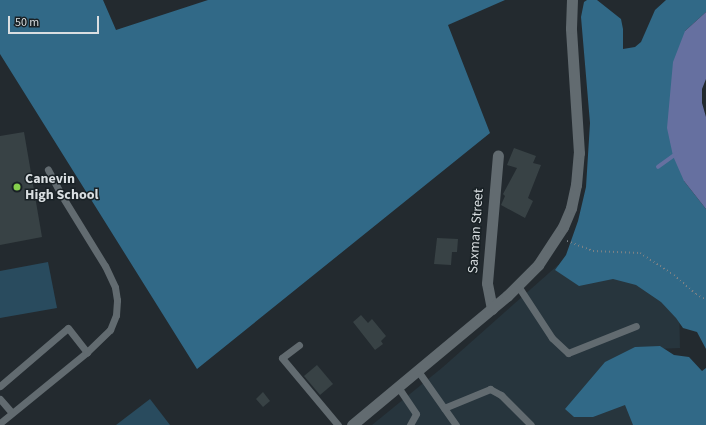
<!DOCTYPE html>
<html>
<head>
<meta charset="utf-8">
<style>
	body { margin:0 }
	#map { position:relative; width:706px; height:425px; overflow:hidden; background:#232a2f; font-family:"Source Sans 3",sans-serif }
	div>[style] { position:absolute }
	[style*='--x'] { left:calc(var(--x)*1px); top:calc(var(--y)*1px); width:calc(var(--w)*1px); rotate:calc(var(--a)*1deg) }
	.built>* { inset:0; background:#27353d }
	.green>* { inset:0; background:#294b5e }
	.forest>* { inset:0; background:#316987 }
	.water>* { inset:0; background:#6670a0 }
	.stream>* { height:3.5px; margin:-1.75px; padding:0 1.75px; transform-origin:1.75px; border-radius:1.75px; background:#6670a0 }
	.building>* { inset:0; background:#384245 }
	.path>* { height:2px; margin-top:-1px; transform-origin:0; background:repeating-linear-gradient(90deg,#7b8185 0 1px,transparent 0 4px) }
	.service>* { height:7px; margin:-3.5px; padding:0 3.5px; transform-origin:3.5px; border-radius:3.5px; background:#626b70 }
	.minor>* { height:11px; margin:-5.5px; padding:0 5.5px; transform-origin:5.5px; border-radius:5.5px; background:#626b70 }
	.dots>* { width:11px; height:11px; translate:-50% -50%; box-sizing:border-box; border:2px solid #192125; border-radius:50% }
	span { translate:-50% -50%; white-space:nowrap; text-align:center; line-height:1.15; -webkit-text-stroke:3px #192125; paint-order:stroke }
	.poi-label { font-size:14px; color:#d9dee1; font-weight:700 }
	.left { translate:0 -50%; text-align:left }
	.street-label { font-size:14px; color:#d9dee1 }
	.scale { position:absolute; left:8px; top:16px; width:91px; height:18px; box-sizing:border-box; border:2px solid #d9dee1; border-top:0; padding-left:5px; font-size:12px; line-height:14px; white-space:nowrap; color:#d9dee1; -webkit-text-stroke:3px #192125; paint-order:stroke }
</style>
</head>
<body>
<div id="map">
	<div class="built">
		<i style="clip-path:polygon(558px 265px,618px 267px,679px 303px,680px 348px,633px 350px,631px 396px,641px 425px,372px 425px,443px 367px)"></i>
	</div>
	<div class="green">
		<i style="clip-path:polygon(48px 262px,57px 308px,0 318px,0 271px)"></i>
		<i style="clip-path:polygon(150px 399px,170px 425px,116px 425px)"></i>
	</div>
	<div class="forest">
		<i style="clip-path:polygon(0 0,103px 0,116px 30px,208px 0,505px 0,448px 25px,490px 133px,197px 369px,0 54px)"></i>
		<i style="clip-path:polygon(587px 0,597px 0,621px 19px,623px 29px,623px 49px,635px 47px,641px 42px,655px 10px,666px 0,706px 0,706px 12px,685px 31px,684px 181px,706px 209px,706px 349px,697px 332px,683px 328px,676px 318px,661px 302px,636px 285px,613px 279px,579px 286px,555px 270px,566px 255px,578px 221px,586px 187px,590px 123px,581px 17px,584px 2px)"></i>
		<i style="clip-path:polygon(660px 346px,674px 355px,689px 357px,702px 371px,706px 368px,706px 425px,633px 425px,625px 405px,593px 417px,574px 417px,565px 409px,605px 362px,635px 347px)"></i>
	</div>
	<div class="water">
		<i style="clip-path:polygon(706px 12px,706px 79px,702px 89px,702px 103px,706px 117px,706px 209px,684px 181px,673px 156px,667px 128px,673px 62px,685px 31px)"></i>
	</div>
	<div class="stream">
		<i style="--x:658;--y:167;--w:24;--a:-36"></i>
	</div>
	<div class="building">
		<i style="clip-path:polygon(24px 132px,42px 237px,0 245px,0 136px)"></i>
		<i style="clip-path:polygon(514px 148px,536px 156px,533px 163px,541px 165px,528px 198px,533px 201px,525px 218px,501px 205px,505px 196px,503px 194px,517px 168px,507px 165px)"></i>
		<i style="clip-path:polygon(437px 238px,458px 239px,457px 252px,452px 252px,451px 265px,434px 264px)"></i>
		<i style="clip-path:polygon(361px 315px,368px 323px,372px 319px,386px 336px,381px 341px,383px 344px,375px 350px,353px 322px)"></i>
		<i style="clip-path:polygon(317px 365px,333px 384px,320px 395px,304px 376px)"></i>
		<i style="clip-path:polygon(263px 392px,270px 401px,263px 407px,256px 399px)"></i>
	</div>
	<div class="path">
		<i style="--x:567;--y:241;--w:28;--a:21"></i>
		<i style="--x:593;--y:251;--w:47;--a:2.4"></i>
		<i style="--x:640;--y:253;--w:40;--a:32.9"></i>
		<i style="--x:674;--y:275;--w:29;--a:41"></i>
		<i style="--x:696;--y:294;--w:12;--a:31"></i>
	</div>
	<div class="service">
		<i style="--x:518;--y:286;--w:62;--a:56.8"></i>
		<i style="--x:552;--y:338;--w:22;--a:43"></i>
		<i style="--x:568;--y:353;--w:73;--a:-21.7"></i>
		<i style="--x:299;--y:345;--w:21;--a:143"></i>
		<i style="--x:282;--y:358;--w:87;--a:50.1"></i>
		<i style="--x:418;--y:371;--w:66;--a:54.9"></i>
		<i style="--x:0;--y:386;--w:89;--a:-40.5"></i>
		<i style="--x:68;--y:328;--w:31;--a:52"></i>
		<i style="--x:398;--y:387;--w:32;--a:56"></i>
		<i style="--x:416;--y:414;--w:13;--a:119"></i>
		<i style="--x:0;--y:399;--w:18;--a:49"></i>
		<i style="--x:444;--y:408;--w:50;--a:-22.4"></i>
		<i style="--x:490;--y:389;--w:13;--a:29"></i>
		<i style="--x:501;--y:395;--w:42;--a:45"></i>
		<i style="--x:0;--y:423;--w:112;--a:-39.2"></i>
		<i style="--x:87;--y:352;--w:32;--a:-44"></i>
		<i style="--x:110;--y:330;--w:16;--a:-68"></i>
		<i style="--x:116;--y:315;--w:15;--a:-86"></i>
		<i style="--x:117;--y:300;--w:13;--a:-99"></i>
		<i style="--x:115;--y:287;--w:23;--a:-115"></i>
		<i style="--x:105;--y:266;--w:82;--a:-121.6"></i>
		<i style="--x:62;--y:196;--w:30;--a:-118"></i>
	</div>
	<div class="minor">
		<i style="--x:492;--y:309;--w:26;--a:-101"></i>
		<i style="--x:487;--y:283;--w:128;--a:-85.1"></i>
		<i style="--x:352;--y:425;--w:202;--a:-39.8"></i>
		<i style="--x:507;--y:296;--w:44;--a:-45"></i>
		<i style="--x:538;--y:265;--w:45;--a:-56.7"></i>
		<i style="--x:563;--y:227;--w:21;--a:-67"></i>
		<i style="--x:571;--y:208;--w:24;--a:-78"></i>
		<i style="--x:576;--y:185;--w:32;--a:-85"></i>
		<i style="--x:579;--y:153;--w:125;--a:-93.7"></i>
		<i style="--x:571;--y:28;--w:28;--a:-88"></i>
	</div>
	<div class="dots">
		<i style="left:17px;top:187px;background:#85cf4c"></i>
	</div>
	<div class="poi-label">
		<span class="left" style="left:25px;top:187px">Canevin<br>High School</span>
	</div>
	<div class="street-label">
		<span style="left:476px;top:231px;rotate:-86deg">Saxman Street</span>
	</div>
	<div class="scale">50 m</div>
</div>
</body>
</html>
